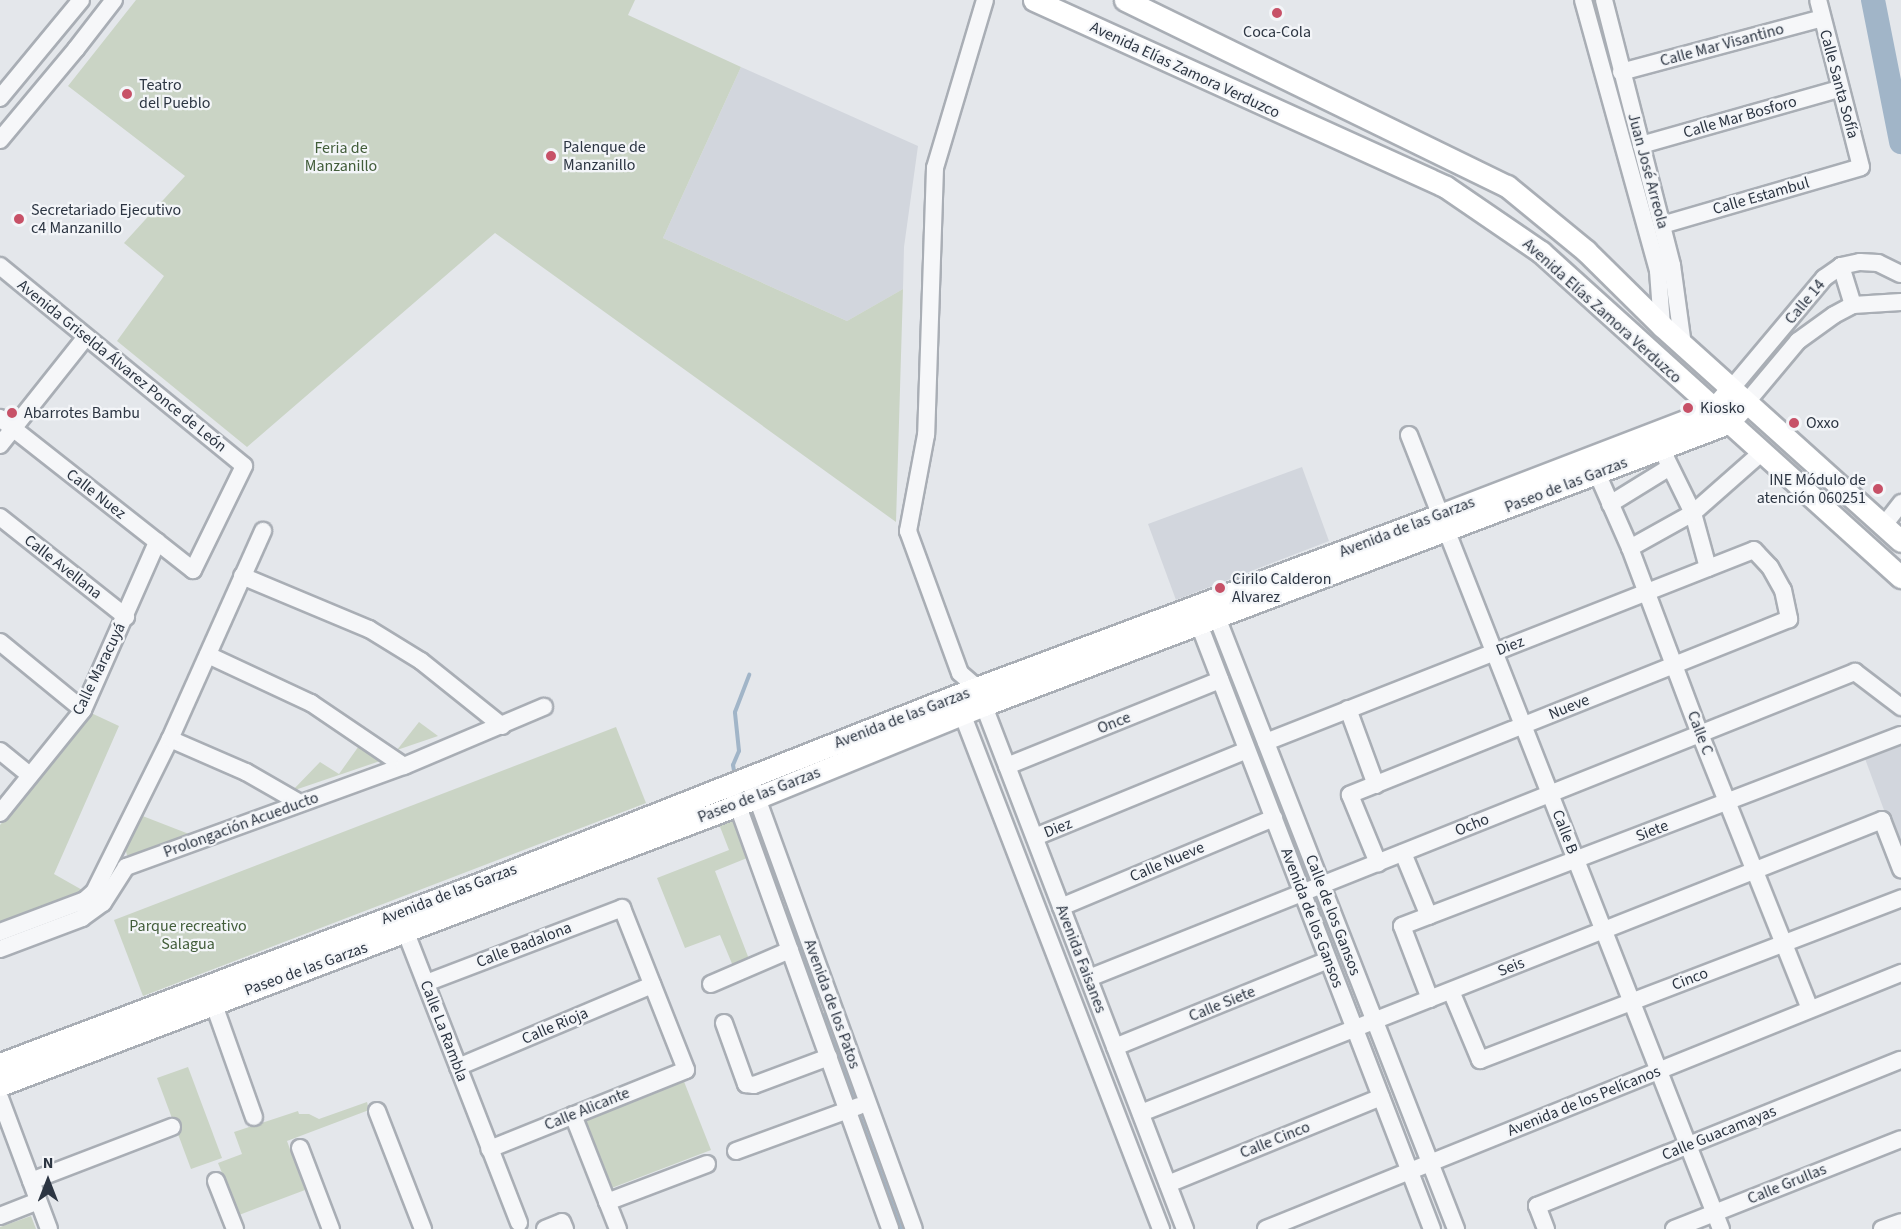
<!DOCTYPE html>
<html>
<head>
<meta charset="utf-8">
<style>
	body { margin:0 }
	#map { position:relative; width:1901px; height:1229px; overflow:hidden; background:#e4e7eb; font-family:"Source Sans 3",sans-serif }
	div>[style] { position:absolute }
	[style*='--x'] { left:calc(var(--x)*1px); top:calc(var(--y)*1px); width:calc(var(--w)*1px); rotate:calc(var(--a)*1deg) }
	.built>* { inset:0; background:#d2d6dd }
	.green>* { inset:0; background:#cad4c5 }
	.stream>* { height:4px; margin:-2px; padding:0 2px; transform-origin:2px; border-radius:2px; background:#a1b5c8 }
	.river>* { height:24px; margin:-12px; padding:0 12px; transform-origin:12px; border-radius:12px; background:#a1b5c8 }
	.roads { filter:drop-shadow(2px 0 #a9aeb5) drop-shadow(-2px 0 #a9aeb5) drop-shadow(0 2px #a9aeb5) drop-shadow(0 -2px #a9aeb5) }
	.minor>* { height:16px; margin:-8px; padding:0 8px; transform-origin:8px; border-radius:8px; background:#f6f7f9 }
	.major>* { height:21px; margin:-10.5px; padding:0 10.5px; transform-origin:10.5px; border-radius:10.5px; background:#fff }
	.dots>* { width:16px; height:16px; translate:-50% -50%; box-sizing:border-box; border:3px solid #f3f5f8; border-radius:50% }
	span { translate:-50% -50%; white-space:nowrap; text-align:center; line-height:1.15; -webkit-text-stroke:4.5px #f3f5f8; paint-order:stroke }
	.poi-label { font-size:16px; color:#2c3542 }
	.left { translate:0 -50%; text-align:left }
	.right { translate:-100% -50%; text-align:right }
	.street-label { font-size:16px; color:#2c3542 }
	.park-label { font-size:16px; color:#425d3a }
	.north { position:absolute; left:18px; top:1151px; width:60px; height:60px; -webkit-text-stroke:4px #f3f5f8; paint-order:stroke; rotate:0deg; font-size:16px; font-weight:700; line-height:24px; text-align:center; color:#2c3542 }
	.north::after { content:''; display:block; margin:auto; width:21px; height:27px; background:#2c3542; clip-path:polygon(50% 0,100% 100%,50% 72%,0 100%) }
</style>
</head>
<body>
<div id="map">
	<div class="built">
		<i style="clip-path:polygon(741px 67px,918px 146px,904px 247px,903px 289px,847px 321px,663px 238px)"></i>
		<i style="clip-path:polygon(1302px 467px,1329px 541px,1176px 600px,1148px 524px)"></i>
		<i style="clip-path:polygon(1901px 742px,1901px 856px,1864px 756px)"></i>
	</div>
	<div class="green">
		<i style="clip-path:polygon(136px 0,635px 0,628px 15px,741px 67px,663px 238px,847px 321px,903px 289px,896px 522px,495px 233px,247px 447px,117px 341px,164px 276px,124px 243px,185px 176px,68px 86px)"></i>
		<i style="clip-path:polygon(89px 712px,119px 726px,54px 874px,84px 891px,0 924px,0 825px)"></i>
		<i style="clip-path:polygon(419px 722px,438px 736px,397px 750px)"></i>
		<i style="clip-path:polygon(616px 727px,646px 803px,143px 996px,114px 920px)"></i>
		<i style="clip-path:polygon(361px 743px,383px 760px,292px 791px,320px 762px,339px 774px)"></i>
		<i style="clip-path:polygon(735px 812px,752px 856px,715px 871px,749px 959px,733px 966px,720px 935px,685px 948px,657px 878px,729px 850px,717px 819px)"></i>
		<i style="clip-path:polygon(140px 815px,189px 834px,135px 857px,127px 855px,125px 848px)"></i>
		<i style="clip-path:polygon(188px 1067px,222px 1158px,191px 1169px,157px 1078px)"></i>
		<i style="clip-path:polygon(683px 1079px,711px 1150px,609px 1189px,581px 1119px)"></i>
		<i style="clip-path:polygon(367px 1102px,369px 1110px,287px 1141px,305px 1190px,239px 1215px,218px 1163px,242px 1154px,234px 1132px,298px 1111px,299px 1114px,309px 1114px,319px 1119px)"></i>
		<i style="clip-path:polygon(31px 1216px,36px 1229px,0 1229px,0 1227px)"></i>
	</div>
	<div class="stream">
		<i style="--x:734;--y:771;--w:6;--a:-99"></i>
		<i style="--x:733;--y:765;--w:15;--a:-67"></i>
		<i style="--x:739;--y:751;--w:39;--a:-96"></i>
		<i style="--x:735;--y:712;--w:40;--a:-69"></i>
		<i style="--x:749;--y:809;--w:89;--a:70.3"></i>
		<i style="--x:786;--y:911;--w:91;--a:70.2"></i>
		<i style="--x:823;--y:1015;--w:87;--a:69.9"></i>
		<i style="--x:860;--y:1117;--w:119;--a:69.9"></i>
	</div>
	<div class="river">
		<i style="--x:1873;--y:0;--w:145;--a:78.8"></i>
	</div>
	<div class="roads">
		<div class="minor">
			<i style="--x:985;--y:0;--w:175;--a:106.6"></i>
			<i style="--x:935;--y:168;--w:267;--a:91.9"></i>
			<i style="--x:926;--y:435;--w:98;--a:100.6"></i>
			<i style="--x:908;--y:531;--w:151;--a:69.9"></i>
			<i style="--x:960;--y:673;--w:23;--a:41"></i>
			<i style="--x:977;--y:688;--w:580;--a:68.97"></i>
			<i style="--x:1583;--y:0;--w:281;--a:74.5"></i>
			<i style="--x:1658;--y:271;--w:55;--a:85.8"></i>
			<i style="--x:1604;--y:0;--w:274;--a:75.6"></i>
			<i style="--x:1672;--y:265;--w:81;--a:82.2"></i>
			<i style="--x:1621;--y:72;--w:208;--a:-15"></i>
			<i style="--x:0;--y:98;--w:127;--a:-50.4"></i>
			<i style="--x:0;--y:140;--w:119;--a:-50.1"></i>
			<i style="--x:76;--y:49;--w:62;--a:-52.2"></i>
			<i style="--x:1641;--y:145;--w:206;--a:-15.8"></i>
			<i style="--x:1662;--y:225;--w:207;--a:-16.2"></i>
			<i style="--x:1861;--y:167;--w:172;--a:-104.4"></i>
			<i style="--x:0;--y:266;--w:315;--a:39.3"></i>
			<i style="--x:244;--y:466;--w:116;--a:116.1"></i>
			<i style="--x:193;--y:570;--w:246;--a:-141.8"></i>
			<i style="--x:1841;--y:266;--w:41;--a:72.9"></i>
			<i style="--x:1731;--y:389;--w:145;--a:-50"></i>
			<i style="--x:1824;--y:278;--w:21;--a:-35"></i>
			<i style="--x:1841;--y:266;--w:19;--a:-12"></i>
			<i style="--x:1860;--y:262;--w:18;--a:3"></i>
			<i style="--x:1878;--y:263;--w:25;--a:26"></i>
			<i style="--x:1746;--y:403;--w:81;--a:-50"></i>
			<i style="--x:1798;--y:341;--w:44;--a:-35.8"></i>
			<i style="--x:1834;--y:315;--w:21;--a:-28"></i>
			<i style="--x:1853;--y:305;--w:48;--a:-3.6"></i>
			<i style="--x:1409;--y:435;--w:853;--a:68.55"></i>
			<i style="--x:0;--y:445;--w:138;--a:-51.5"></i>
			<i style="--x:1661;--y:448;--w:72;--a:63.8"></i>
			<i style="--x:1693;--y:513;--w:57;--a:74.7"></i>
			<i style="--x:1593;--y:464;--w:92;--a:66.2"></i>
			<i style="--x:1630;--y:548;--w:199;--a:69.4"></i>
			<i style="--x:1700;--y:734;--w:296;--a:68.2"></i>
			<i style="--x:1610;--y:504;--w:70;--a:-31.7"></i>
			<i style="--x:0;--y:517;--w:161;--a:38.4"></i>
			<i style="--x:1884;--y:525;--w:28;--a:-52"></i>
			<i style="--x:1630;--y:548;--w:72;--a:-29.1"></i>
			<i style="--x:1693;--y:513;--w:91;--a:-41.4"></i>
			<i style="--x:242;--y:576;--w:138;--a:22.7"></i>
			<i style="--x:369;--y:629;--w:61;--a:31.6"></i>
			<i style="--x:421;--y:661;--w:104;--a:38.7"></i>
			<i style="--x:1213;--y:607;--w:668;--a:68.66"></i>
			<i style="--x:1195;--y:614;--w:659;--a:68.93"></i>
			<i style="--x:0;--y:642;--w:107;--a:39.3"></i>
			<i style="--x:208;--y:655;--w:114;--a:25"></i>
			<i style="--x:311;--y:703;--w:112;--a:34.1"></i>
			<i style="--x:958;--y:703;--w:564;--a:68.9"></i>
			<i style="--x:1348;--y:709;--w:81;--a:69.8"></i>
			<i style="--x:170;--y:739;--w:83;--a:23.5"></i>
			<i style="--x:246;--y:772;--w:62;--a:29.9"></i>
			<i style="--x:1266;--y:742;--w:524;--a:-21.48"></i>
			<i style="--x:1754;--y:550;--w:23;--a:47"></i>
			<i style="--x:1770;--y:567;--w:26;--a:61"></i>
			<i style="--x:1783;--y:590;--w:30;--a:78"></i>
			<i style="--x:1789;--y:619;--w:473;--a:158.2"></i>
			<i style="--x:1350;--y:795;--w:74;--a:67.6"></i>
			<i style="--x:0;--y:751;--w:38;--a:39"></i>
			<i style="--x:1007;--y:766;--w:230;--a:-22"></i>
			<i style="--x:753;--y:787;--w:470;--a:70"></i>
			<i style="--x:734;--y:795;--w:461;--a:70.2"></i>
			<i style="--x:0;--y:813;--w:132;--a:-51.1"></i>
			<i style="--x:83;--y:710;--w:184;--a:-66.2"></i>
			<i style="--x:1035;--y:837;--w:229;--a:-22.3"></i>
			<i style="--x:1403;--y:853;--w:68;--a:67.6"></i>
			<i style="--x:1061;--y:907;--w:231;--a:-22.7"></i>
			<i style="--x:401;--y:920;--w:325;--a:68.7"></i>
			<i style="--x:0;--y:932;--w:91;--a:-20.6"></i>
			<i style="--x:85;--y:900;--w:12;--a:-42"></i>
			<i style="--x:94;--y:892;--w:171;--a:-63.6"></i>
			<i style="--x:170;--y:739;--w:228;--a:-65.9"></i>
			<i style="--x:0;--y:949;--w:88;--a:-20.7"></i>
			<i style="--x:82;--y:918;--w:26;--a:-36"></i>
			<i style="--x:103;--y:903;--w:43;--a:-57.4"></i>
			<i style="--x:126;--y:867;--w:296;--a:-20"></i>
			<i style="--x:404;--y:766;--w:152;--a:-22.9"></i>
			<i style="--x:1089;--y:978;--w:825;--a:-21.78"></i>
			<i style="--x:1855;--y:672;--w:58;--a:37.3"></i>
			<i style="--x:426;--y:983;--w:210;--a:-20.9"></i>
			<i style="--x:622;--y:908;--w:174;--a:68.4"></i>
			<i style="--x:686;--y:1070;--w:212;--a:158.1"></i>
			<i style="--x:711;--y:984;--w:86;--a:-23.3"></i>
			<i style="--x:1451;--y:991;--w:75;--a:67.2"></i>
			<i style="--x:1480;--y:1060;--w:451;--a:-21"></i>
			<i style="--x:1430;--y:999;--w:78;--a:-111"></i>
			<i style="--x:1402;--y:926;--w:534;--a:-20.95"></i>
			<i style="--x:213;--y:1002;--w:122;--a:70.4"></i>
			<i style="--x:724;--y:1023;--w:65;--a:70.2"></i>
			<i style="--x:746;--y:1084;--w:8;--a:7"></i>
			<i style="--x:754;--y:1085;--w:80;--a:-20.5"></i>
			<i style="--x:1115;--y:1047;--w:230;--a:-22.2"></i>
			<i style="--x:458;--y:1067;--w:211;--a:-22.9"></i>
			<i style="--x:0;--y:1098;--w:140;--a:69.5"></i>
			<i style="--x:377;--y:1111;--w:127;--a:68.7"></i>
			<i style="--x:1141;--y:1113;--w:797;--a:-21.57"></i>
			<i style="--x:1882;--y:820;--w:53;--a:68.8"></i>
			<i style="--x:573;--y:1115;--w:123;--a:68.5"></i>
			<i style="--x:300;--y:1148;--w:87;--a:69.1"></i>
			<i style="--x:736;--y:1151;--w:131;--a:-20.1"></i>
			<i style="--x:31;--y:1181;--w:151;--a:-21"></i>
			<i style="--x:216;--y:1181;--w:52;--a:68.4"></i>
			<i style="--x:1168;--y:1184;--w:230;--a:-22.2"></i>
			<i style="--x:607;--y:1202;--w:107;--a:-20.8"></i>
			<i style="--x:0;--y:1216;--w:41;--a:-21.5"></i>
			<i style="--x:545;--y:1229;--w:18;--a:-22"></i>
			<i style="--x:562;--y:1222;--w:8;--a:67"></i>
			<i style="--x:1266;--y:1229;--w:685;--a:-21.96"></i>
			<i style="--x:1546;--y:1229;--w:25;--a:-111"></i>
			<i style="--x:1537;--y:1206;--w:392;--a:-21.9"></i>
			<i style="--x:1674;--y:1229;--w:244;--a:-21.6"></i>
			<i style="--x:1882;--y:1229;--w:20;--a:-20"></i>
		</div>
		<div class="major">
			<i style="--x:1034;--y:0;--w:452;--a:24.4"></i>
			<i style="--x:1446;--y:187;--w:115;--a:34.4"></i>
			<i style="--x:1541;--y:252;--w:485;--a:42.1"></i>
			<i style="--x:1125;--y:0;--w:425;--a:26"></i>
			<i style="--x:1507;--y:186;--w:102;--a:39.4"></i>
			<i style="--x:1586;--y:251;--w:107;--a:44.6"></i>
			<i style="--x:1662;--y:326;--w:321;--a:42"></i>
			<i style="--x:0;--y:1064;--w:514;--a:-20.62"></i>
			<i style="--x:481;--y:883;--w:510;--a:-21.53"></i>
			<i style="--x:955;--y:696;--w:518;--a:-20.47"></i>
			<i style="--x:1440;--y:515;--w:292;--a:-21"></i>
			<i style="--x:1713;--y:410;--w:28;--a:-49"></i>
			<i style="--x:0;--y:1085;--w:809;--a:-20.79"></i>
			<i style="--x:756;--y:798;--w:246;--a:-22.2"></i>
			<i style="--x:984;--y:705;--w:796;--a:-20.76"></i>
			<i style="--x:1728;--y:423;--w:27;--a:-48"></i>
		</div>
	</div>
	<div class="dots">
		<i style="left:1277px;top:13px;background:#c75167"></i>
		<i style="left:127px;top:94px;background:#c75167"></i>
		<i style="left:551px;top:156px;background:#c75167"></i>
		<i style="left:19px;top:219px;background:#c75167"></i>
		<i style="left:1688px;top:408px;background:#c75167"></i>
		<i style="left:12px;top:413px;background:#c75167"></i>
		<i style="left:1794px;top:423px;background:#c75167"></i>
		<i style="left:1878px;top:489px;background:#c75167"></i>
		<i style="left:1220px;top:588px;background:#c75167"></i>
	</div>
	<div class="poi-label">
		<span style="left:1277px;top:32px">Coca-Cola</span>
		<span class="left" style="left:139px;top:94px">Teatro<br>del Pueblo</span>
		<span class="left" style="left:563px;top:156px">Palenque de<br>Manzanillo</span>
		<span class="left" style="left:31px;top:219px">Secretariado Ejecutivo<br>c4 Manzanillo</span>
		<span class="left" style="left:1700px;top:408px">Kiosko</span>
		<span class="left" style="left:24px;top:413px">Abarrotes Bambu</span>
		<span class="left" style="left:1806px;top:423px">Oxxo</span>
		<span class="right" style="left:1866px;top:489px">INE Módulo de<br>atención 060251</span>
		<span class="left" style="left:1232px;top:588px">Cirilo Calderon<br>Alvarez</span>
	</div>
	<div class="street-label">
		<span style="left:1722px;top:45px;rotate:-15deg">Calle Mar Visantino</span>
		<span style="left:1185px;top:70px;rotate:25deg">Avenida Elías Zamora Verduzco</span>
		<span style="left:1839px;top:84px;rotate:75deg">Calle Santa Sofía</span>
		<span style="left:1740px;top:117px;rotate:-16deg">Calle Mar Bosforo</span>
		<span style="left:1648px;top:171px;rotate:75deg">Juan José Arreola</span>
		<span style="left:1761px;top:196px;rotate:-16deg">Calle Estambul</span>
		<span style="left:1805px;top:302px;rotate:-50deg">Calle 14</span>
		<span style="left:1602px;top:311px;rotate:42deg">Avenida Elías Zamora Verduzco</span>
		<span style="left:122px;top:366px;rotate:39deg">Avenida Griselda Álvarez Ponce de León</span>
		<span style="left:1566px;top:485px;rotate:-21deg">Paseo de las Garzas</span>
		<span style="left:96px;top:494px;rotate:38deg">Calle Nuez</span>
		<span style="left:1407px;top:527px;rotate:-21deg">Avenida de las Garzas</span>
		<span style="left:63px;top:567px;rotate:38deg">Calle Avellana</span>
		<span style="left:1510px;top:646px;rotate:-21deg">Diez</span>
		<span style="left:99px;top:669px;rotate:-64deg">Calle Maracuyá</span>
		<span style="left:1569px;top:707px;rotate:-22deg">Nueve</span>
		<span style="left:902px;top:718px;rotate:-21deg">Avenida de las Garzas</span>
		<span style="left:1114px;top:723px;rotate:-22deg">Once</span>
		<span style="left:1700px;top:733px;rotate:69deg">Calle C</span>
		<span style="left:759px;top:795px;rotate:-21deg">Paseo de las Garzas</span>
		<span style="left:241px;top:825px;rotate:-20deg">Prolongación Acueducto</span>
		<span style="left:1472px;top:825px;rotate:-22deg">Ocho</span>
		<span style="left:1058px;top:828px;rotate:-22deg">Diez</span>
		<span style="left:1652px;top:831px;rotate:-21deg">Siete</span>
		<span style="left:1565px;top:832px;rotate:69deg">Calle B</span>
		<span style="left:1167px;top:862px;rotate:-23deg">Calle Nueve</span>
		<span style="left:449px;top:894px;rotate:-21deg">Avenida de las Garzas</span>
		<span style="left:1333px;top:915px;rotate:69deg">Calle de los Gansos</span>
		<span style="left:1312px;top:918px;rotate:69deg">Avenida de los Gansos</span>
		<span style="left:524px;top:945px;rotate:-21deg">Calle Badalona</span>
		<span style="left:1081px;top:959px;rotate:69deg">Avenida Faisanes</span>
		<span style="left:1511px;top:967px;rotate:-22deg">Seis</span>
		<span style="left:306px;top:969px;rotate:-20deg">Paseo de las Garzas</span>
		<span style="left:1690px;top:979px;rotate:-21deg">Cinco</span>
		<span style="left:832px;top:1004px;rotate:70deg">Avenida de los Patos</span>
		<span style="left:1222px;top:1004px;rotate:-22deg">Calle Siete</span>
		<span style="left:555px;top:1026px;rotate:-23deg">Calle Rioja</span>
		<span style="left:444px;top:1031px;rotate:69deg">Calle La Rambla</span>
		<span style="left:1584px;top:1101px;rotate:-22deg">Avenida de los Pelícanos</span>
		<span style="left:587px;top:1109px;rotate:-22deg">Calle Alicante</span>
		<span style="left:1719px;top:1133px;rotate:-22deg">Calle Guacamayas</span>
		<span style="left:1275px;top:1140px;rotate:-22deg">Calle Cinco</span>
		<span style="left:1787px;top:1184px;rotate:-22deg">Calle Grullas</span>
	</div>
	<div class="park-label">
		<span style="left:341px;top:157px">Feria de<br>Manzanillo</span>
		<span style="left:188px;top:935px">Parque recreativo<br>Salagua</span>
	</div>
	<div class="north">N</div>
</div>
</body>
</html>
